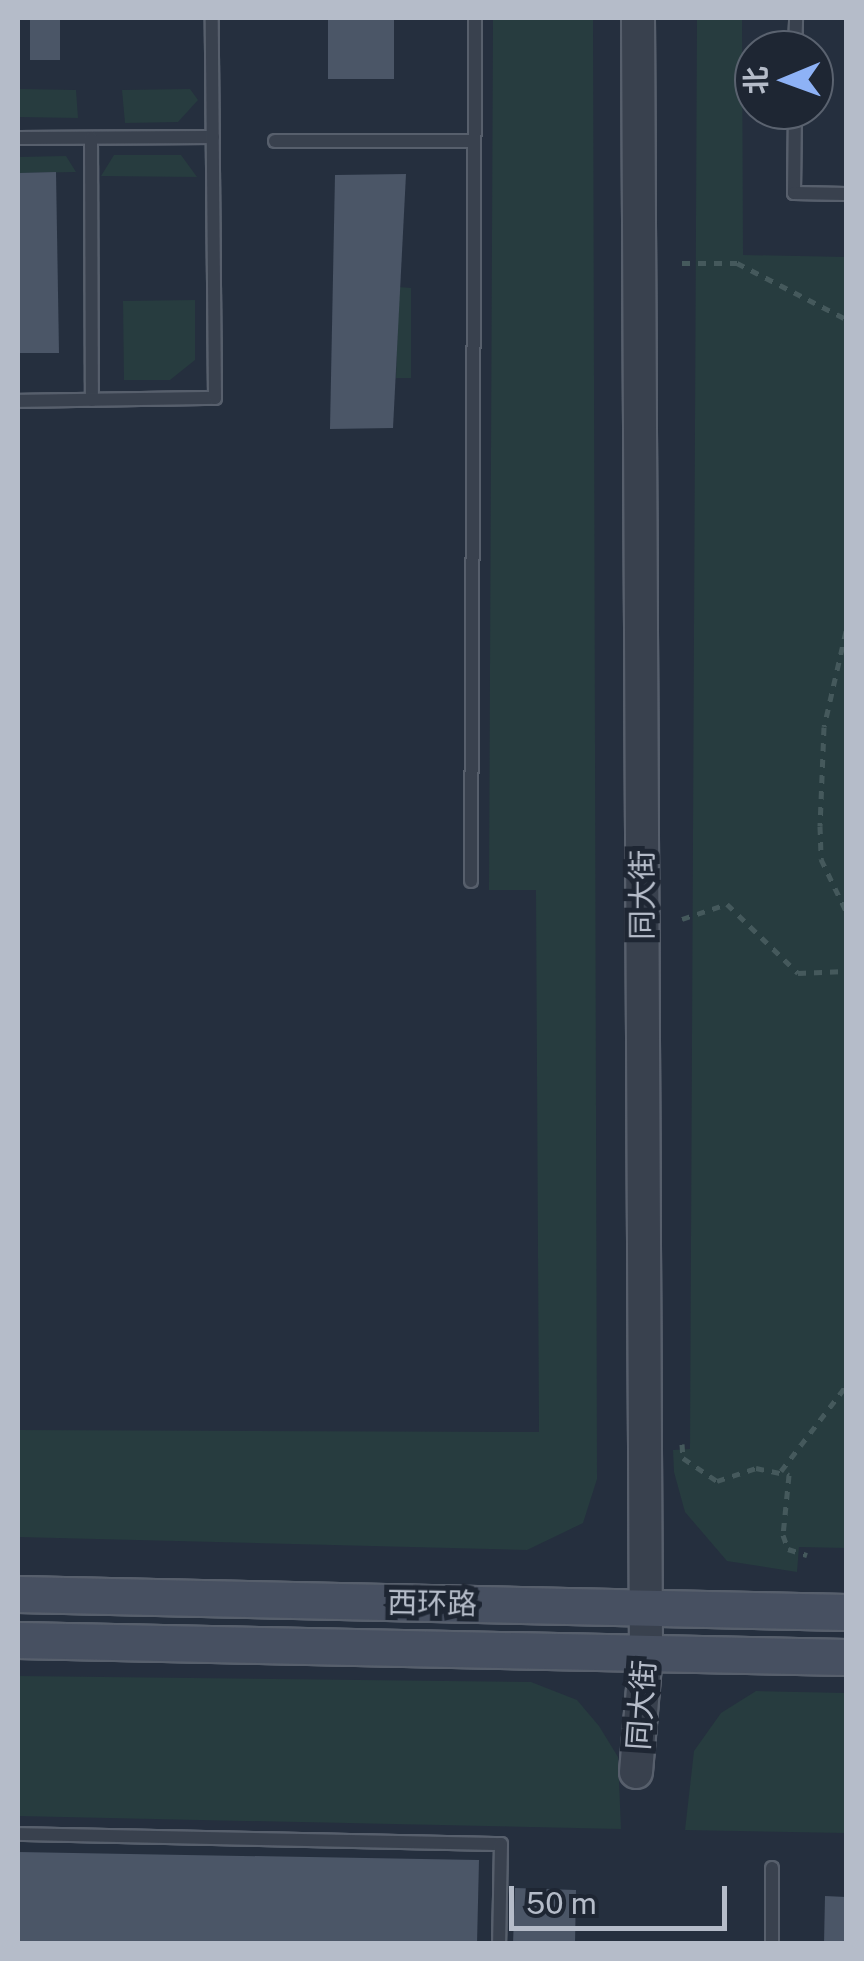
<!DOCTYPE html>
<html>
<head>
<meta charset="utf-8">
<style>
	body { margin:0 }
	#map { position:relative; width:864px; height:1961px; overflow:hidden; background:#252f3e; font-family:"Public Sans","Noto Sans SC",sans-serif }
	div>[style] { position:absolute }
	[style*='--x'] { left:calc(var(--x)*1px); top:calc(var(--y)*1px); width:calc(var(--w)*1px); rotate:calc(var(--a)*1deg) }
	.green>* { inset:0; background:#273c3f }
	.building>* { inset:0; background:#4b5667 }
	.path>* { height:5px; margin-top:-2.5px; transform-origin:0; background:repeating-linear-gradient(90deg,#45595c 0 8px,transparent 0 16px) }
	.roads { filter:drop-shadow(2px 0 #575f6c) drop-shadow(-2px 0 #575f6c) drop-shadow(0 2px #575f6c) drop-shadow(0 -2px #575f6c) }
	.service>* { height:12px; margin:-6px; padding:0 6px; transform-origin:6px; border-radius:6px; background:#39414e }
	.tertiary>* { height:32px; margin:-16px; padding:0 16px; transform-origin:16px; border-radius:16px; background:#39414e }
	.secondary>* { height:35px; margin:-17.5px; padding:0 17.5px; transform-origin:17.5px; border-radius:17.5px; background:#475061 }
	span { translate:-50% -50%; white-space:nowrap; text-align:center; line-height:1.15; -webkit-text-stroke:10px #1e2633; paint-order:stroke }
	.street-label { font-size:30px; color:#b5bcc9 }
	.frame { position:absolute; inset:0; border:20px solid #b5bcc9; pointer-events:none }
	.north { position:absolute; left:734px; top:30px; width:100px; height:100px; box-sizing:border-box; background:#1e2633; border:2px solid #5a626f; border-radius:50%; rotate:269deg; font-size:28px; font-weight:700; line-height:40px; text-align:center; color:#b5bcc9 }
	.north::after { content:''; display:block; margin:auto; width:35px; height:45px; background:#8eb2f6; clip-path:polygon(50% 0,100% 100%,50% 72%,0 100%) }
	.scale { position:absolute; left:509px; top:1886px; width:218px; height:45px; box-sizing:border-box; border:5px solid #b5bcc9; border-top:0; padding-left:12px; font-size:30px; line-height:35px; white-space:nowrap; color:#b5bcc9; -webkit-text-stroke:8px #1e2633; paint-order:stroke }
</style>
</head>
<body>
<div id="map">
	<div class="green">
		<i style="clip-path:polygon(493px 18px,593px 18px,597px 1479px,583px 1523px,527px 1550px,18px 1537px,18px 1430px,539px 1432px,536px 890px,489px 890px)"></i>
		<i style="clip-path:polygon(697px 18px,742px 18px,743px 255px,846px 257px,846px 1548px,799px 1547px,797px 1572px,727px 1561px,685px 1512px,674px 1472px,673px 1450px,690px 1449px)"></i>
		<i style="clip-path:polygon(18px 89px,76px 90px,78px 118px,18px 117px)"></i>
		<i style="clip-path:polygon(190px 89px,198px 100px,178px 122px,125px 123px,122px 90px)"></i>
		<i style="clip-path:polygon(114px 155px,181px 155px,197px 177px,101px 176px)"></i>
		<i style="clip-path:polygon(66px 156px,76px 172px,18px 173px,18px 157px)"></i>
		<i style="clip-path:polygon(399px 287px,411px 288px,411px 378px,396px 378px)"></i>
		<i style="clip-path:polygon(195px 300px,195px 360px,170px 380px,124px 380px,123px 301px)"></i>
		<i style="clip-path:polygon(18px 1676px,531px 1682px,577px 1700px,599px 1726px,618px 1757px,621px 1829px,18px 1816px)"></i>
		<i style="clip-path:polygon(756px 1691px,846px 1693px,846px 1833px,685px 1830px,694px 1751px,721px 1713px)"></i>
	</div>
	<div class="building">
		<i style="clip-path:polygon(30px 18px,60px 18px,60px 60px,30px 60px)"></i>
		<i style="clip-path:polygon(328px 18px,394px 18px,394px 79px,328px 79px)"></i>
		<i style="clip-path:polygon(56px 172px,59px 353px,18px 353px,18px 173px)"></i>
		<i style="clip-path:polygon(406px 174px,393px 428px,330px 429px,335px 175px)"></i>
		<i style="clip-path:polygon(18px 1852px,479px 1860px,477px 1944px,18px 1944px)"></i>
		<i style="clip-path:polygon(515px 1888px,576px 1890px,575px 1944px,513px 1944px)"></i>
		<i style="clip-path:polygon(825px 1896px,846px 1897px,846px 1944px,824px 1944px)"></i>
	</div>
	<div class="path">
		<i style="--x:682;--y:263;--w:55;--a:0"></i>
		<i style="--x:737;--y:263;--w:123;--a:27.2"></i>
		<i style="--x:846;--y:631;--w:98;--a:102.9"></i>
		<i style="--x:824;--y:727;--w:99;--a:92.3"></i>
		<i style="--x:820;--y:826;--w:33;--a:88"></i>
		<i style="--x:821;--y:859;--w:58;--a:64.3"></i>
		<i style="--x:682;--y:919;--w:47;--a:-18.4"></i>
		<i style="--x:727;--y:904;--w:99;--a:44.2"></i>
		<i style="--x:798;--y:973;--w:48;--a:-2.4"></i>
		<i style="--x:682;--y:1444;--w:14;--a:86"></i>
		<i style="--x:683;--y:1458;--w:41;--a:34.1"></i>
		<i style="--x:717;--y:1481;--w:41;--a:-18.4"></i>
		<i style="--x:756;--y:1468;--w:34;--a:12"></i>
		<i style="--x:789;--y:1475;--w:60;--a:95.7"></i>
		<i style="--x:783;--y:1535;--w:15;--a:70"></i>
		<i style="--x:788;--y:1549;--w:20;--a:18"></i>
		<i style="--x:781;--y:1471;--w:107;--a:-52.6"></i>
	</div>
	<div class="roads">
		<div class="service">
			<i style="--x:795;--y:50;--w:32;--a:-88"></i>
			<i style="--x:795;--y:110;--w:83;--a:90.7"></i>
			<i style="--x:794;--y:193;--w:52;--a:1.1"></i>
			<i style="--x:18;--y:138;--w:195;--a:-0.3"></i>
			<i style="--x:91;--y:138;--w:262;--a:89.8"></i>
			<i style="--x:275;--y:141;--w:199;--a:0"></i>
			<i style="--x:18;--y:401;--w:197;--a:-0.9"></i>
			<i style="--x:215;--y:398;--w:380;--a:-90.5"></i>
			<i style="--x:471;--y:881;--w:863;--a:-89.73"></i>
			<i style="--x:18;--y:1834;--w:483;--a:1.2"></i>
			<i style="--x:501;--y:1844;--w:100;--a:91.1"></i>
			<i style="--x:772;--y:1944;--w:76;--a:-90"></i>
		</div>
		<div class="tertiary">
			<i style="--x:636;--y:1772;--w:119;--a:-85.2"></i>
			<i style="--x:646;--y:1653;--w:1635;--a:-90.28"></i>
		</div>
		<div class="secondary">
			<i style="--x:18;--y:1594;--w:828;--a:1.25"></i>
			<i style="--x:18;--y:1640;--w:828;--a:1.18"></i>
		</div>
	</div>
	<div class="street-label">
		<span style="left:642px;top:895px;rotate:-90deg">同大街</span>
		<span style="left:432px;top:1603px;rotate:1deg">西环路</span>
		<span style="left:641px;top:1705px;rotate:-86deg">同大街</span>
	</div>
	<div class="frame"></div>
	<div class="north">北</div>
	<div class="scale">50 m</div>
</div>
</body>
</html>
